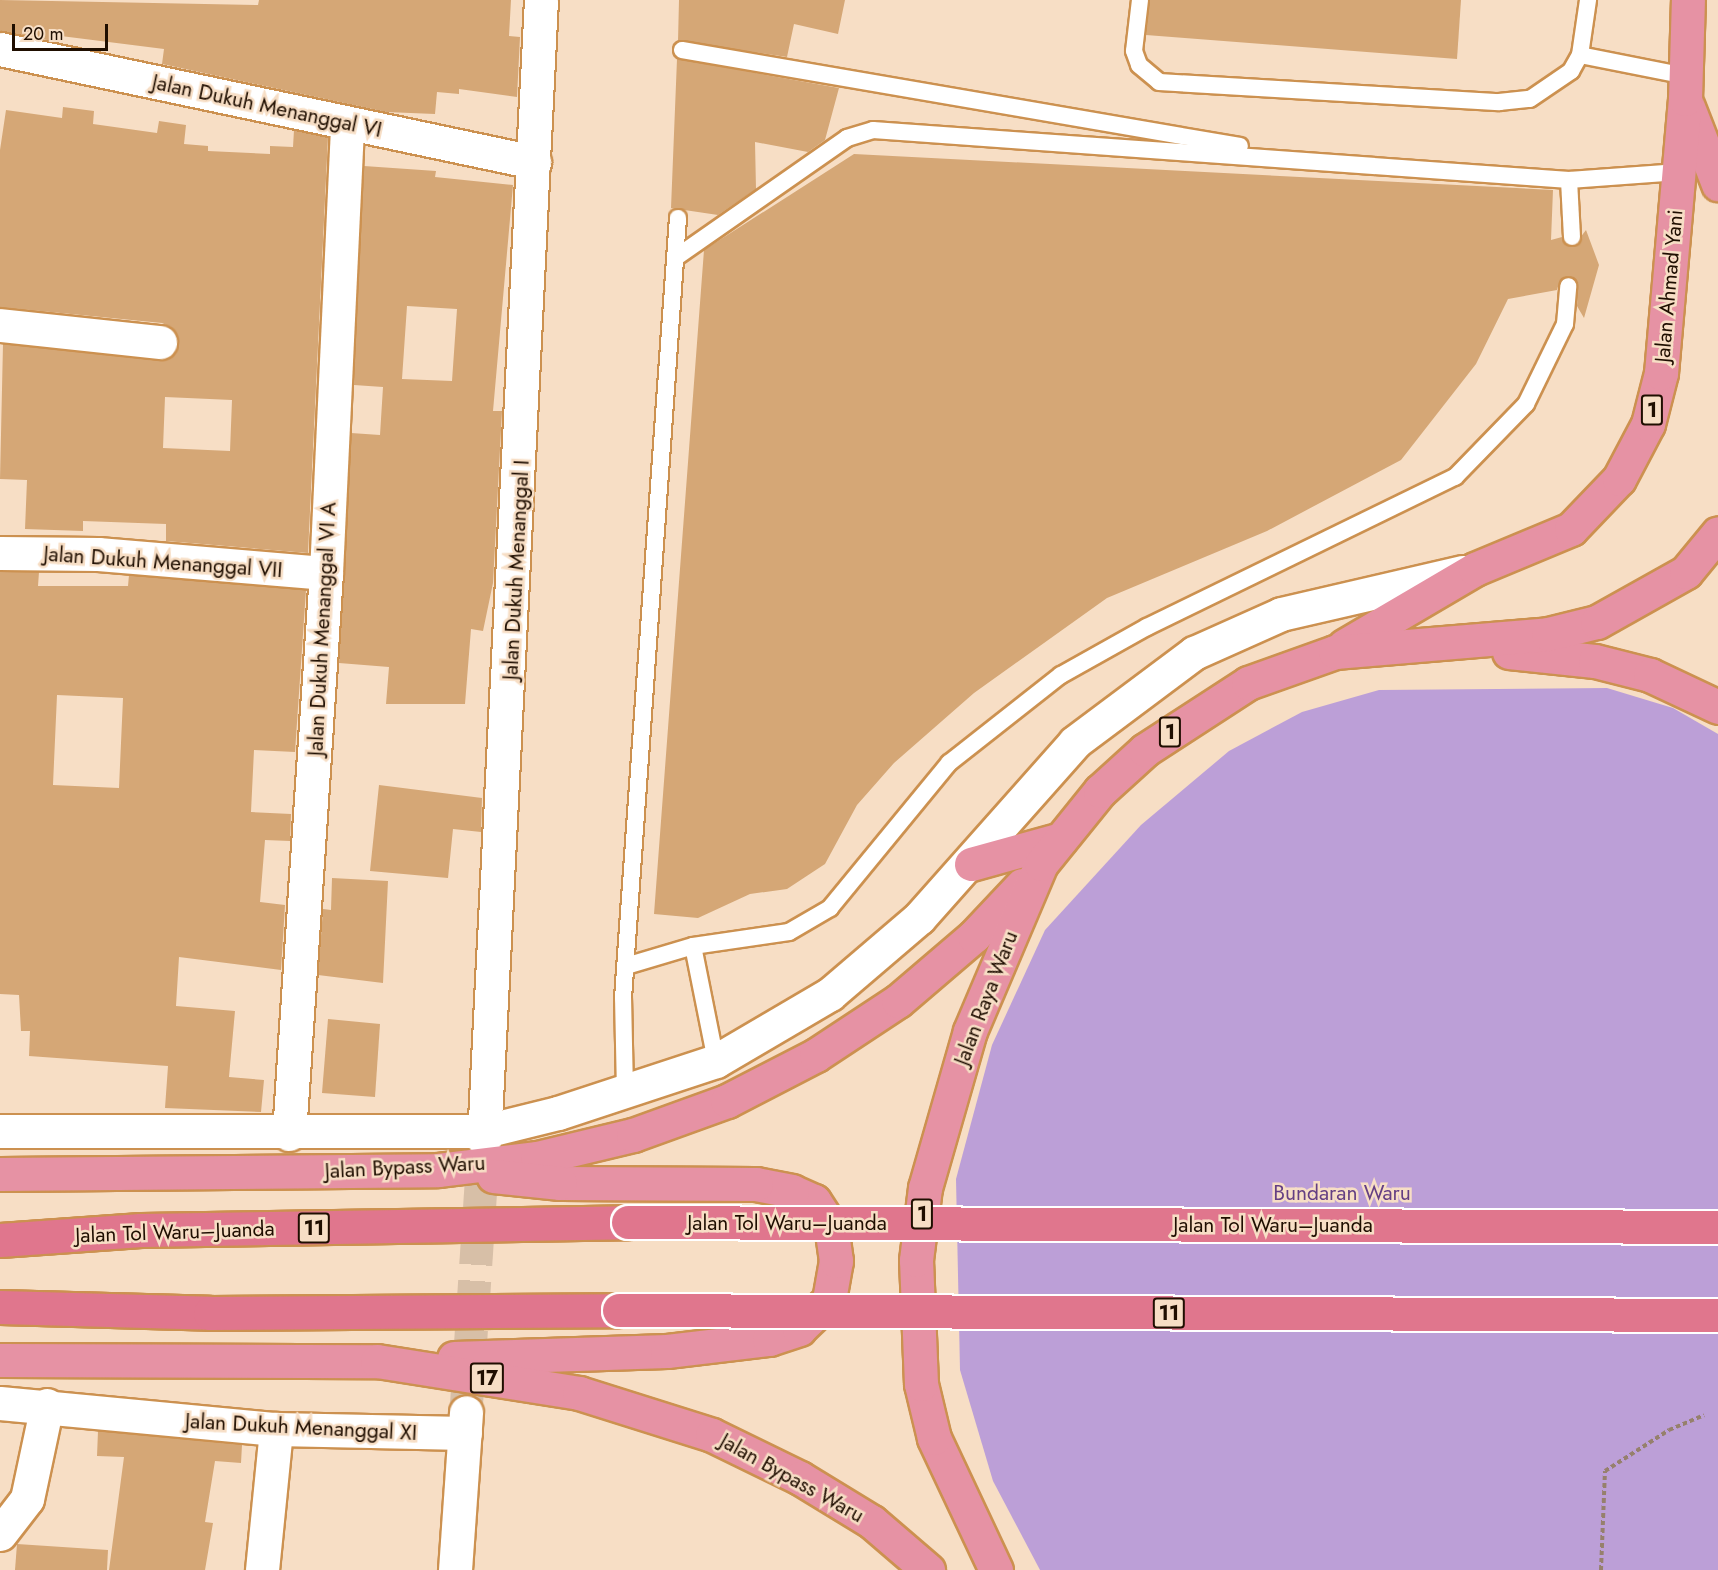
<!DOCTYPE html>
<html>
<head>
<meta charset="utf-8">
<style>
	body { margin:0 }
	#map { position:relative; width:1718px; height:1570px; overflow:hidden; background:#f7dec5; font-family:Jost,sans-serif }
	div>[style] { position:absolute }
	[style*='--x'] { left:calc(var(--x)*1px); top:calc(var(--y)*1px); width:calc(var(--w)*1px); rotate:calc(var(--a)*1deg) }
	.forest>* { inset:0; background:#bc9fd7 }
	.building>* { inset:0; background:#d5a776 }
	.minor-tunnel>* { height:33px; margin-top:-16.5px; transform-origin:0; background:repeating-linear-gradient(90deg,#d7bfa7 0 33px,transparent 0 49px) }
	.path>* { height:4px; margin-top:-2px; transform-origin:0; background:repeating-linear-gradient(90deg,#96806c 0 4.5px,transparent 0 7.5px) }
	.roads { filter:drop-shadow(2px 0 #cc9150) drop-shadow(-2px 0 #cc9150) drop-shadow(0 2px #cc9150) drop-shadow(0 -2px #cc9150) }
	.service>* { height:16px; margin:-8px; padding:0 8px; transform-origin:8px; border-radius:8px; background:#fff }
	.minor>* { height:33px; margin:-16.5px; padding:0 16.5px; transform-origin:16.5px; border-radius:16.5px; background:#fff }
	.trunk>* { height:33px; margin:-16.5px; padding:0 16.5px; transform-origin:16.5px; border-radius:16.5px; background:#e692a4 }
	.motorway>* { height:33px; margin:-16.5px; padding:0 16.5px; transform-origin:16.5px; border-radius:16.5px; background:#e0768d }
	.bridges { filter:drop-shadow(2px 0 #fff) drop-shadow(-2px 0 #fff) drop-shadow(0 2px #fff) drop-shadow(0 -2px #fff) }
	.motorway-bridge>* { height:33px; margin:-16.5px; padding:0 16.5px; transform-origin:16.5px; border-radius:16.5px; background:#e0768d }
	span { translate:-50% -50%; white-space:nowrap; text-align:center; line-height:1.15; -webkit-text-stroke:5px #f7dec5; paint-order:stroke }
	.shield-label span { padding:2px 4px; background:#f7dec5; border:2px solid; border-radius:4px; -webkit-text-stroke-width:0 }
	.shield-label { font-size:20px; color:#1f0e00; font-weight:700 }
	.street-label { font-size:21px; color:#1f0e00 }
	.park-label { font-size:21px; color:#643f83 }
	.scale { position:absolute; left:12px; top:24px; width:96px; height:27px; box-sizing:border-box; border:3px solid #1f0e00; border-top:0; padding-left:8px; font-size:18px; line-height:21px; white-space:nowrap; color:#1f0e00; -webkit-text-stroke:4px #f7dec5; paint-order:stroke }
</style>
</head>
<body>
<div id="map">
	<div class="forest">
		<i style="clip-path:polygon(1607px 688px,1673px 708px,1718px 734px,1718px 1570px,1040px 1570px,993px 1481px,960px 1370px,956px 1179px,992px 1045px,1045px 930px,1141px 825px,1229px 751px,1302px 712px,1379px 690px)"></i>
	</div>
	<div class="building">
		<i style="clip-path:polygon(0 0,258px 5px,259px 0,511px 0,509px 36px,520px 37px,517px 97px,459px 89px,459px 94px,437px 92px,435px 114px,386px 112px,162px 64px,164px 49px,53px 35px,52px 41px,0 31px)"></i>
		<i style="clip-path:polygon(679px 0,845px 0,838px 34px,794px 24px,787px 57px,678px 41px)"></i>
		<i style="clip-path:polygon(1150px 0,1461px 0,1457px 59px,1146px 35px)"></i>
		<i style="clip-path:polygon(677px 59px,839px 88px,825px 140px,808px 152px,755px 142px,756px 189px,718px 215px,671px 208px)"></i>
		<i style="clip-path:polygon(evenodd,63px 107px,94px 111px,93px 124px,157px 133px,159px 121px,186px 125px,184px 144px,208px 146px,208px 151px,270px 154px,270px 146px,293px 147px,294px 130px,328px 137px,308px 553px,166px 541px,166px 524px,83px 521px,83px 531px,25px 529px,27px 480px,0 479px,3px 344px,158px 361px,175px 353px,179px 343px,171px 327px,162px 323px,0 307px,0 150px,6px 110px,62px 118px,63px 107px,165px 397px,232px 400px,230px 451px,163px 448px,165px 397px)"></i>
		<i style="clip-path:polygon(854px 154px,1553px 190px,1551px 240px,1562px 237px,1573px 247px,1586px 230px,1599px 265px,1584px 318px,1577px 306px,1578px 282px,1569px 276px,1560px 280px,1557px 290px,1508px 299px,1476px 364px,1401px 460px,1267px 531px,1107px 598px,974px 693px,894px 763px,857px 805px,825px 864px,787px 889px,750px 894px,698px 918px,654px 914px,704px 250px)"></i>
		<i style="clip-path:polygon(evenodd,364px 166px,436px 171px,435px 177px,513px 185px,493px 411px,502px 411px,493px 583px,483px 631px,471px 629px,465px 704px,386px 704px,389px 667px,339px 663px,351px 433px,380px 435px,383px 387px,354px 385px,364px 166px,407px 306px,457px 309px,452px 381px,402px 379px,407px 306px)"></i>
		<i style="clip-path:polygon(evenodd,0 572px,39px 572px,38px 586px,128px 586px,129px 575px,306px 590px,295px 752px,254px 750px,251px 812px,291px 814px,290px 841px,265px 840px,260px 902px,285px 905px,281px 970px,179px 957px,176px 1006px,235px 1011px,229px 1077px,264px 1080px,261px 1112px,165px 1108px,168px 1066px,29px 1056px,30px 1031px,21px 1031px,19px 995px,0 994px,0 572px,57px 695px,123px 698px,119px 788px,53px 785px,57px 695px)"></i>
		<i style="clip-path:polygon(379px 785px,482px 798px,481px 832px,453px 829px,448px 878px,370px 871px)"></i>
		<i style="clip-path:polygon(332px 878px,388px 881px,383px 983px,318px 975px,323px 909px,331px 910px)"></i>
		<i style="clip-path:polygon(328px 1019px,380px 1024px,375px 1097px,322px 1093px)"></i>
		<i style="clip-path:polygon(98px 1431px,242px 1445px,241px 1463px,215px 1461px,205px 1522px,213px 1523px,205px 1570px,109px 1570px,124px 1457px,97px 1456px)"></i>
		<i style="clip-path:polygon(17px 1544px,108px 1550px,107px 1570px,15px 1570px)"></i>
	</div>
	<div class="minor-tunnel">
		<i style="--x:466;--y:1411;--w:270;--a:-86.2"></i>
	</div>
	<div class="path">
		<i style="--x:1601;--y:1570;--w:99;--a:-87.7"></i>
		<i style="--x:1605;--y:1471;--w:76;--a:-32.6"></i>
		<i style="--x:1669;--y:1430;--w:38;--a:-23"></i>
	</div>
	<div class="roads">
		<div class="service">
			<i style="--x:1140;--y:0;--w:51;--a:96.7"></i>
			<i style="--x:1134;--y:51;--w:15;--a:70"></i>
			<i style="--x:1139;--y:65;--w:26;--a:40"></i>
			<i style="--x:1159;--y:82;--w:341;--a:3.4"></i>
			<i style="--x:1499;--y:102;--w:31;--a:-6"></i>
			<i style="--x:1530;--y:99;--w:50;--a:-34.3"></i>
			<i style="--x:1571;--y:71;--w:18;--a:-61"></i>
			<i style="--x:1580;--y:55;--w:56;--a:-81.7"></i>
			<i style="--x:682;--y:50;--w:566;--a:9.76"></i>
			<i style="--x:1580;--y:55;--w:108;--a:11.2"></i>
			<i style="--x:1569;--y:180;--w:57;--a:87"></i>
			<i style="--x:678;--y:256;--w:206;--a:-34.9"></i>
			<i style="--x:847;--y:138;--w:27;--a:-17"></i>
			<i style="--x:873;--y:130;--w:698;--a:4.11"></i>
			<i style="--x:1569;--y:180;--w:110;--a:-4.2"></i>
			<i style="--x:693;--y:946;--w:117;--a:78.7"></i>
			<i style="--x:626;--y:966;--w:70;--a:-16.6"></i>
			<i style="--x:693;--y:946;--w:97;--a:-8.3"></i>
			<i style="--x:789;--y:932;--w:48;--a:-30.3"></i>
			<i style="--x:830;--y:908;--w:188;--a:-50.6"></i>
			<i style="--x:949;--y:763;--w:142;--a:-38.2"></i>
			<i style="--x:1061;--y:675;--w:98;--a:-29.2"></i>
			<i style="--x:1147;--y:627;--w:343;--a:-26"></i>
			<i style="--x:1455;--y:477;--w:102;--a:-45.8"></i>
			<i style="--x:1526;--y:404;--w:89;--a:-64"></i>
			<i style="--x:1565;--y:324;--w:38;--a:-85"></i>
			<i style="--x:625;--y:1092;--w:94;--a:-91.2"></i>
			<i style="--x:623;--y:998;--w:782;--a:-85.97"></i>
		</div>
		<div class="minor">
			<i style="--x:0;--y:49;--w:546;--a:11.95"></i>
			<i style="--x:0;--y:325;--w:161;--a:6.1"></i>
			<i style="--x:0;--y:553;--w:98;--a:0.6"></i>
			<i style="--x:98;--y:554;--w:229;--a:4.8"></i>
			<i style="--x:0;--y:1131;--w:485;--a:0"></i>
			<i style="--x:485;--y:1131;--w:75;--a:-13.9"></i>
			<i style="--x:558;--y:1113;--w:166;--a:-18.2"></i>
			<i style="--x:716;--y:1061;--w:132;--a:-30.4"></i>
			<i style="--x:830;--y:994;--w:117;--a:-40.5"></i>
			<i style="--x:919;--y:918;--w:235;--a:-48.4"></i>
			<i style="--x:1075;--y:742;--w:149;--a:-36.8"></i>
			<i style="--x:1194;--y:653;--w:95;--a:-24.1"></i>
			<i style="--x:1281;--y:614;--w:187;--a:-13"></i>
			<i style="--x:289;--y:1134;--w:562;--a:-86.23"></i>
			<i style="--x:326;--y:573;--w:450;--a:-87.3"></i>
			<i style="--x:484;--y:1140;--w:1141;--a:-87.14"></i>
			<i style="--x:0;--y:1403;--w:277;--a:5.4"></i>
			<i style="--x:276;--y:1429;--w:189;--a:1.2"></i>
			<i style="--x:0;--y:1534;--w:44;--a:-52.4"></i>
			<i style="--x:27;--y:1499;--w:96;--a:-78"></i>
			<i style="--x:262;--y:1570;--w:142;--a:-84.3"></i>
			<i style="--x:455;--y:1570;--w:158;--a:-86"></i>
		</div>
		<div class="trunk">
			<i style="--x:1688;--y:107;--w:83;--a:68.7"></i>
			<i style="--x:1344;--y:646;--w:152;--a:-30.4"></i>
			<i style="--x:1475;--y:569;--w:104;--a:-22.6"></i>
			<i style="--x:1571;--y:529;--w:69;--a:-46.2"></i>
			<i style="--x:1619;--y:479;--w:62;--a:-62.2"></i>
			<i style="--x:1648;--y:424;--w:53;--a:-75.7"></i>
			<i style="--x:1661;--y:373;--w:275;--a:-85"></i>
			<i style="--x:1685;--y:99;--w:99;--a:-88.3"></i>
			<i style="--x:1509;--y:652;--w:86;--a:6"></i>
			<i style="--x:1595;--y:661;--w:57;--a:14.3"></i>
			<i style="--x:1650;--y:675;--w:75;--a:25.2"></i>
			<i style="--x:971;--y:864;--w:93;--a:-15.5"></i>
			<i style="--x:0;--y:1174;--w:438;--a:-0.5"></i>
			<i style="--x:438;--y:1170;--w:100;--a:-6.9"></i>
			<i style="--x:537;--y:1158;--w:99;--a:-13.5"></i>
			<i style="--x:633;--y:1135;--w:100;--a:-19.9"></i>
			<i style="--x:727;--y:1101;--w:100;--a:-27.3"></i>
			<i style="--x:816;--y:1055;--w:98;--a:-33.4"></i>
			<i style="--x:898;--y:1001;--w:100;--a:-40.5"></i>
			<i style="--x:974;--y:936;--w:70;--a:-46.7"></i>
			<i style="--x:454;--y:1358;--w:213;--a:-1.9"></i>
			<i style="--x:667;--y:1351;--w:103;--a:-6.7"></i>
			<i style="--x:769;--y:1339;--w:32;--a:-18"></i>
			<i style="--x:799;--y:1329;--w:42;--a:-44"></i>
			<i style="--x:829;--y:1300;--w:40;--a:-80"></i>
			<i style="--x:836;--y:1261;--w:34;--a:-98"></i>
			<i style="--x:831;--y:1227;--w:31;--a:-123"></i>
			<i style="--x:814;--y:1201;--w:24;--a:-156"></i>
			<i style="--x:792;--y:1191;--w:37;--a:-169"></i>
			<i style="--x:756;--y:1184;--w:196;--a:-179.7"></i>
			<i style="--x:560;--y:1183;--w:67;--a:-174"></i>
			<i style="--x:0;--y:1360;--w:377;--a:0.2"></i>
			<i style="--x:377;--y:1361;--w:205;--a:9"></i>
			<i style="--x:579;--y:1393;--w:139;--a:17.5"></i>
			<i style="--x:712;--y:1435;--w:98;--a:26"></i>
			<i style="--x:800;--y:1478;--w:84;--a:31.4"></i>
			<i style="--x:872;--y:1522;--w:74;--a:40.6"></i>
			<i style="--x:996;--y:1570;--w:146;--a:-115.2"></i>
			<i style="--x:934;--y:1438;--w:56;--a:-103.5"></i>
			<i style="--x:921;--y:1384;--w:124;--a:-92.3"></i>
			<i style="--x:916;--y:1260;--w:73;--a:-82.9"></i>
			<i style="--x:925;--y:1188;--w:163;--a:-74"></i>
			<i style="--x:970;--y:1031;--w:181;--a:-67"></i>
			<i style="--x:1041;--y:864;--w:94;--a:-51.1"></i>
			<i style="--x:1100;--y:791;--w:61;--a:-42.3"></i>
			<i style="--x:1145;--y:750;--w:123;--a:-33"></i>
			<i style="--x:1248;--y:683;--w:92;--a:-19.6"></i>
			<i style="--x:1335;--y:652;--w:214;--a:-4.8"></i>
			<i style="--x:1548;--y:634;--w:50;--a:-13.8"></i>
			<i style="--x:1597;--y:622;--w:102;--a:-29.3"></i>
			<i style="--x:1686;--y:572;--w:50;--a:-50.6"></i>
		</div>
		<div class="motorway">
			<i style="--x:0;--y:1240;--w:141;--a:-4.1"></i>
			<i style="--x:141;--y:1230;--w:487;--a:-0.9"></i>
			<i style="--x:0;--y:1307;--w:210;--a:1.6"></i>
			<i style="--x:210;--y:1313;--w:409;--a:-0.4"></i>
		</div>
	</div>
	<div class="bridges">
		<div class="motorway-bridge">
			<i style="--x:628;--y:1222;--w:1090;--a:0.26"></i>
			<i style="--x:619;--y:1310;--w:1099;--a:0.26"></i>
		</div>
	</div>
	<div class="shield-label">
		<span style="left:1652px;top:410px">1</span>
		<span style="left:1170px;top:732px">1</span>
		<span style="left:922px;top:1214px">1</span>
		<span style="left:314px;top:1228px">11</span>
		<span style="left:1169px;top:1313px">11</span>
		<span style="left:487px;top:1378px">17</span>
	</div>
	<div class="street-label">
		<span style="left:267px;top:106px;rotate:12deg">Jalan Dukuh Menanggal VI</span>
		<span style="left:1669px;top:286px;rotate:-85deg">Jalan Ahmad Yani</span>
		<span style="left:163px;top:562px;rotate:4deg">Jalan Dukuh Menanggal VII</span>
		<span style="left:516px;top:570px;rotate:-87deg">Jalan Dukuh Menanggal I</span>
		<span style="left:322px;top:629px;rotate:-87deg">Jalan Dukuh Menanggal VI A</span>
		<span style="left:986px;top:998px;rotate:-69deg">Jalan Raya Waru</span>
		<span style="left:405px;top:1167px;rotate:-3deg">Jalan Bypass Waru</span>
		<span style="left:787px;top:1223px">Jalan Tol Waru–Juanda</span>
		<span style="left:1273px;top:1225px">Jalan Tol Waru–Juanda</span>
		<span style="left:175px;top:1232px;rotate:-2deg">Jalan Tol Waru–Juanda</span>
		<span style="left:301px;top:1427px;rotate:3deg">Jalan Dukuh Menanggal XI</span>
		<span style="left:792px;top:1478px;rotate:29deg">Jalan Bypass Waru</span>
	</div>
	<div class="park-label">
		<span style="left:1342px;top:1193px">Bundaran Waru</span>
	</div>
	<div class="scale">20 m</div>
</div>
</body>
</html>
